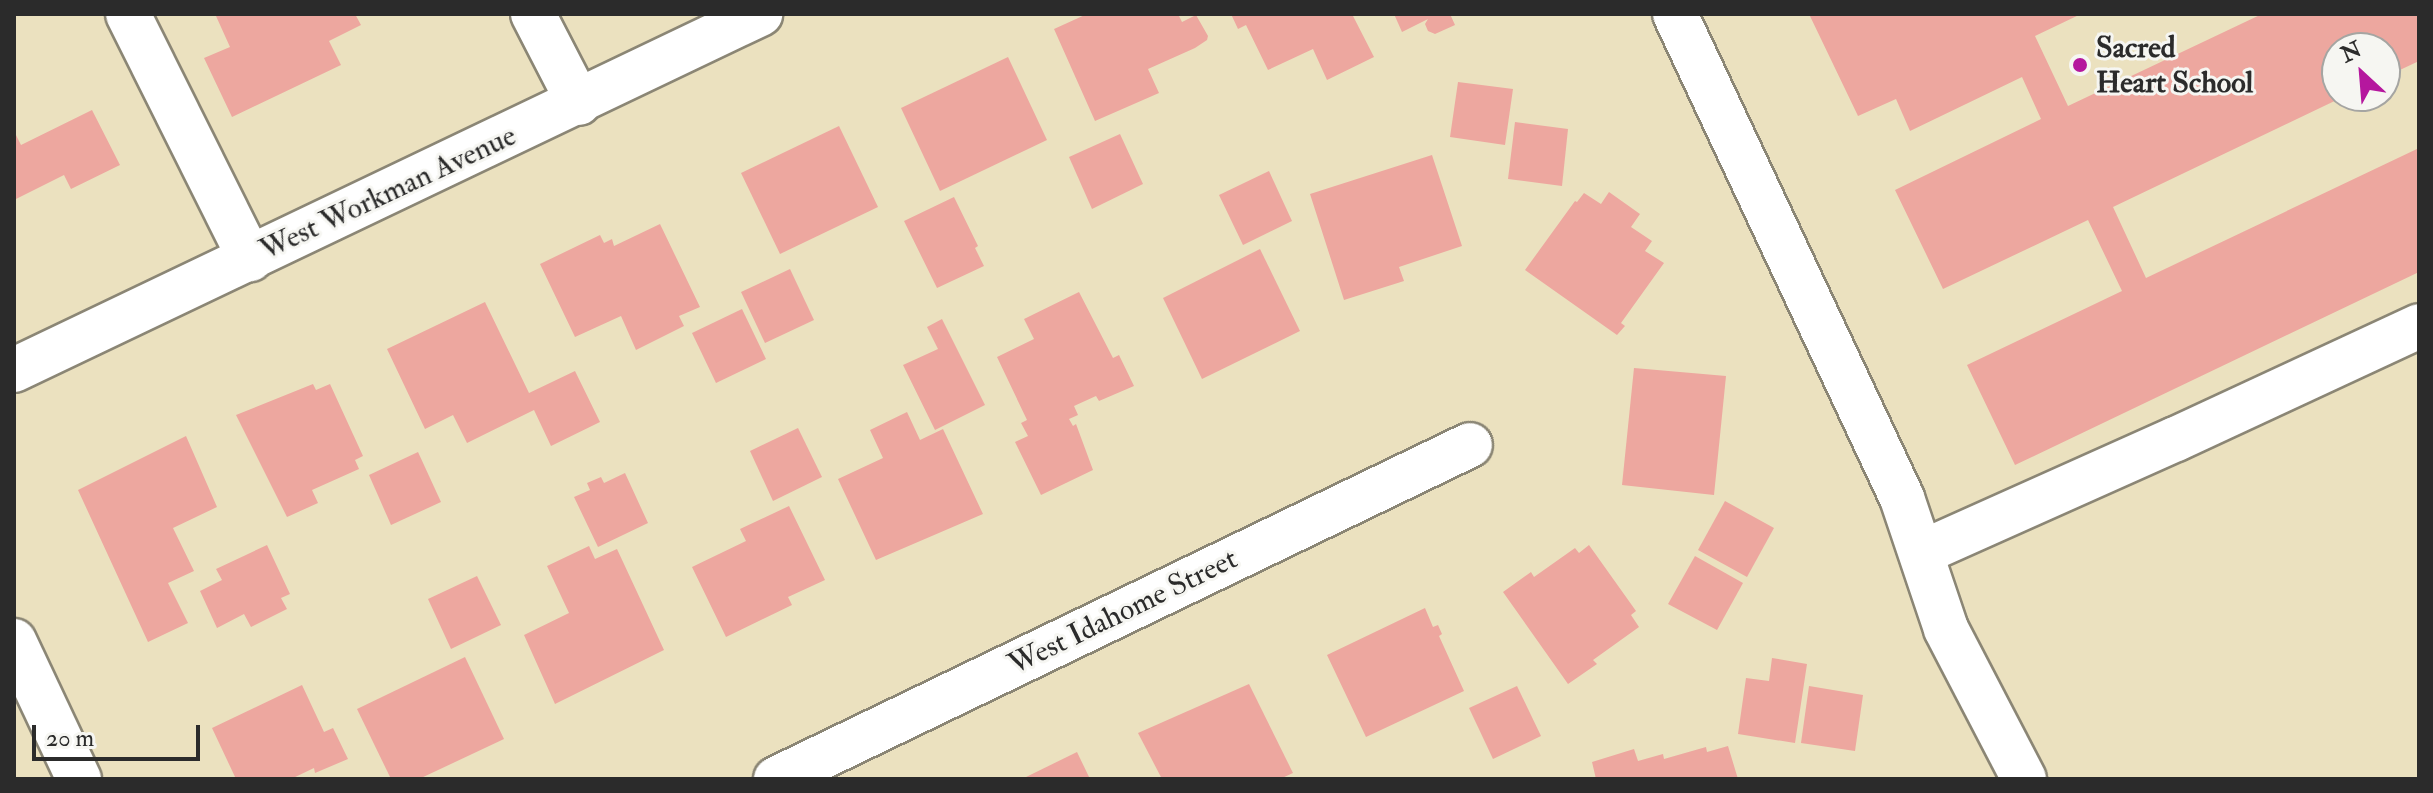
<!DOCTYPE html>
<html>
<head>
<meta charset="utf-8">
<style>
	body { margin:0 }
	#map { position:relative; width:2433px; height:793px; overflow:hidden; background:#ebe1bf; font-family:"IM FELL Double Pica",serif }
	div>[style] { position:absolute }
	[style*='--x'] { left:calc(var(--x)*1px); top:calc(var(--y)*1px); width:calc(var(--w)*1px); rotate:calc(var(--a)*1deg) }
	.building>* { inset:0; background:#eda79f }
	.roads { filter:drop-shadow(2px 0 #8b8675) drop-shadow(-2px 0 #8b8675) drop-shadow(0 2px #8b8675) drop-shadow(0 -2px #8b8675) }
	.minor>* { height:44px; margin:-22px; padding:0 22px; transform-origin:22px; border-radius:22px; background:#fff }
	.dots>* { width:22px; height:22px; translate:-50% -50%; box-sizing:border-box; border:4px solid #f6f6f2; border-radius:50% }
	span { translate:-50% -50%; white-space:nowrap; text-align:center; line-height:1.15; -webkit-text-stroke:6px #f6f6f2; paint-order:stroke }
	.poi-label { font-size:30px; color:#2b2b2b; font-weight:700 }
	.left { translate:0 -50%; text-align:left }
	.street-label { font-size:30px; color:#2b2b2b }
	.frame { position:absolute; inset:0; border:16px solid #2b2b2b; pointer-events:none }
	.north { position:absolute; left:2321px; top:32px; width:80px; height:80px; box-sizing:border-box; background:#f6f6f2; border:2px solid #a5a5a2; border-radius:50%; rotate:334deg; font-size:22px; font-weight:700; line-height:32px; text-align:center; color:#2b2b2b }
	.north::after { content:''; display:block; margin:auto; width:28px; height:36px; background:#b5179e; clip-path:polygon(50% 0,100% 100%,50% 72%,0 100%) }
	.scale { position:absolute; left:32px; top:725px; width:168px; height:36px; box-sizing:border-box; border:4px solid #2b2b2b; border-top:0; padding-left:10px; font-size:24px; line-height:28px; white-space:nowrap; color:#2b2b2b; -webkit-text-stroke:6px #f6f6f2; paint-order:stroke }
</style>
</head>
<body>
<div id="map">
	<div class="building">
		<i style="clip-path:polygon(221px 14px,355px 14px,361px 25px,329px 41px,341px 65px,232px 117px,204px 58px,230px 47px,216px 16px)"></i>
		<i style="clip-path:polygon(1087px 14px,1178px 14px,1182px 22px,1196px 15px,1208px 36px,1207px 40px,1195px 48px,1148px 69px,1159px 93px,1095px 121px,1054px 29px)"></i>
		<i style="clip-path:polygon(1231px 14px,1352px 14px,1374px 57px,1327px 80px,1313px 49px,1268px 70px,1246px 25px,1238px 29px)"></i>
		<i style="clip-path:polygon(1394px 14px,1450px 14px,1455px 25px,1435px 34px,1428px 31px,1425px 24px,1428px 19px,1402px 32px)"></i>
		<i style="clip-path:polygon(1809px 14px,2081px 14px,2035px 36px,2068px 106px,2262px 14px,2419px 14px,2419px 61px,2385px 77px,2385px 48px,2337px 48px,2337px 96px,2345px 96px,2113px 207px,2146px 278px,2419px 148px,2419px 272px,2015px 465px,1967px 365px,2122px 291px,2088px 220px,1943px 289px,1895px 190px,2041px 119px,2022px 77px,1910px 131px,1896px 99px,1858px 116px)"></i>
		<i style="clip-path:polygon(1008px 57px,1047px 140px,940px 191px,901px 108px)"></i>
		<i style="clip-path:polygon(1458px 82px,1513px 89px,1505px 145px,1450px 137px)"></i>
		<i style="clip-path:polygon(92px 110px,120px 165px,71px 189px,64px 175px,14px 200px,14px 131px,21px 145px)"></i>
		<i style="clip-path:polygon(1515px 122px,1568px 129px,1562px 186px,1508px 179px)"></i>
		<i style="clip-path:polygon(839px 126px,878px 207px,780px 254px,741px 173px)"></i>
		<i style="clip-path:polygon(1120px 134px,1143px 184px,1092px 209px,1069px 157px)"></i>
		<i style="clip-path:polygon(1432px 155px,1462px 246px,1399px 267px,1404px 281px,1344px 300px,1310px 194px)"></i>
		<i style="clip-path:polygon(1269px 171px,1292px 221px,1243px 245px,1219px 195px)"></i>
		<i style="clip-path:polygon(1609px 192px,1640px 214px,1631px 227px,1652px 241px,1645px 251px,1664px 263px,1621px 323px,1625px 326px,1617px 335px,1525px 270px,1575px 201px,1577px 202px,1584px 193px,1601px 204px)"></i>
		<i style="clip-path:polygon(954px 197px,978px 246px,975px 248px,984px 266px,937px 288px,904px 221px)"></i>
		<i style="clip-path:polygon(660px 224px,700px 307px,679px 316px,684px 326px,636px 350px,621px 316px,575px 337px,540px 264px,600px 235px,604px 243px,612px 239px,614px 246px)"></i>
		<i style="clip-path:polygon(1260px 249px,1300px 331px,1202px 379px,1163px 298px)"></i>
		<i style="clip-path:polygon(790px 269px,814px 320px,765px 343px,741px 292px)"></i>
		<i style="clip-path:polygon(1079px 292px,1113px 358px,1119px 355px,1134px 386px,1099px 401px,1096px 396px,1074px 406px,1078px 415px,1069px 419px,1073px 426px,1076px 424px,1093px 470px,1041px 495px,1015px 442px,1028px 436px,1021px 423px,1027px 420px,997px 357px,1034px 339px,1024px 319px)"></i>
		<i style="clip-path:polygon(485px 302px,529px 393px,575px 371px,600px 422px,551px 446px,534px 410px,467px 443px,453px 415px,425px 429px,387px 349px)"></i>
		<i style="clip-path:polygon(742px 309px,766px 359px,716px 383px,692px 333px)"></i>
		<i style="clip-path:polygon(942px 319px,985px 405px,935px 430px,903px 365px,938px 349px,927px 327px)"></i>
		<i style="clip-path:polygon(1634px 368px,1726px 376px,1714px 495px,1622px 485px)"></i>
		<i style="clip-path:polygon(313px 384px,316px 390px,330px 384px,363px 456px,355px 460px,359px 469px,312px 490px,318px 503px,287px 517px,236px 415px)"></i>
		<i style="clip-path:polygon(907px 412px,920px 440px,943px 429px,983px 514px,876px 560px,838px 479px,883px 458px,870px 430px)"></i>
		<i style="clip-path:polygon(798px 428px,822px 477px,773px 501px,750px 451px)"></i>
		<i style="clip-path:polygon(186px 436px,217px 507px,173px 528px,194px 571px,168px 583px,188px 623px,148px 642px,78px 490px)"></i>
		<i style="clip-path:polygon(418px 452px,441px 502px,391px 525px,369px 475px)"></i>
		<i style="clip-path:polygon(625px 473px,648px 523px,598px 547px,574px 497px,590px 490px,587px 483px,601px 477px,604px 483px)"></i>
		<i style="clip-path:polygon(1725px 501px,1774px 528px,1747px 577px,1698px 550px)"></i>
		<i style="clip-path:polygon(789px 506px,825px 580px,788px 597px,792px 605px,726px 637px,692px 567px,746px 541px,740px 529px)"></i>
		<i style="clip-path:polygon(267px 545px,290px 594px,281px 598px,287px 609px,251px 627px,244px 614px,217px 628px,200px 591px,222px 580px,216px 569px)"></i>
		<i style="clip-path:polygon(1589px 545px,1636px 611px,1631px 615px,1639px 627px,1593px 660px,1597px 664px,1568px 684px,1503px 592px,1531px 572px,1534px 577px,1575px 548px,1579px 553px)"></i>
		<i style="clip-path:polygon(589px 546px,595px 559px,617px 549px,664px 650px,555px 704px,524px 635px,569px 613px,547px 566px)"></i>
		<i style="clip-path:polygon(1695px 556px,1743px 583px,1717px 630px,1668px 604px)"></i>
		<i style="clip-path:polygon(477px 576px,501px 625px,451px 649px,428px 599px)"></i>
		<i style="clip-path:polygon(1425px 608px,1433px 627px,1438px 625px,1442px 634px,1439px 636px,1464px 691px,1366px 737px,1327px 655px)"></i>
		<i style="clip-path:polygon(465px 657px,504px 739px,419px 779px,391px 779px,357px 709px)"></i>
		<i style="clip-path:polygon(1772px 658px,1807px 664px,1795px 743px,1738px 734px,1746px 678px,1769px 681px)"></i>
		<i style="clip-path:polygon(1249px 684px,1293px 773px,1280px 779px,1162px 779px,1138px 733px)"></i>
		<i style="clip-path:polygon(302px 685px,324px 732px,333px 728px,348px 759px,315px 773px,314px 768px,291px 779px,236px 779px,212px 728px)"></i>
		<i style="clip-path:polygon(1517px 686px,1541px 736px,1493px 759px,1469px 708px)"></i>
		<i style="clip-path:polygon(1809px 686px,1863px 695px,1855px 751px,1801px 743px)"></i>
		<i style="clip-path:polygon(1728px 746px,1738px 779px,1596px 779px,1592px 762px,1634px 749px,1638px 761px,1663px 754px,1664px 759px,1706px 747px,1707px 752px)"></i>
		<i style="clip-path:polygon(1077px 752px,1090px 779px,1022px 779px)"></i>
	</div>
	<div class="roads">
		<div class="minor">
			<i style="--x:128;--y:14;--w:274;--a:63.5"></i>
			<i style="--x:533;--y:14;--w:100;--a:62.7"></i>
			<i style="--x:1675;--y:14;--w:535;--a:64.87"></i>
			<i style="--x:1902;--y:498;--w:138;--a:71.4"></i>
			<i style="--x:1946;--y:629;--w:169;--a:62.5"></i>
			<i style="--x:14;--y:370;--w:827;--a:-25.51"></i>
			<i style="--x:1923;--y:552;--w:277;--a:-24.1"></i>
			<i style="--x:2176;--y:439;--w:268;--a:-24.9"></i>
			<i style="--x:14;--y:641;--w:153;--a:64.8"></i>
			<i style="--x:776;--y:779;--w:770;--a:-25.7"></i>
		</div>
	</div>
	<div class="dots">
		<i style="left:2080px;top:65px;background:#b5179e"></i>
	</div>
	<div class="poi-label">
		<span class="left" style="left:2096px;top:65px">Sacred<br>Heart School</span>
	</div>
	<div class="street-label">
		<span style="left:388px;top:193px;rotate:-25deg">West Workman Avenue</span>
		<span style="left:1123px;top:612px;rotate:-26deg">West Idahome Street</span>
	</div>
	<div class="frame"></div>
	<div class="north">N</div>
	<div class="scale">20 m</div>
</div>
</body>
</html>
